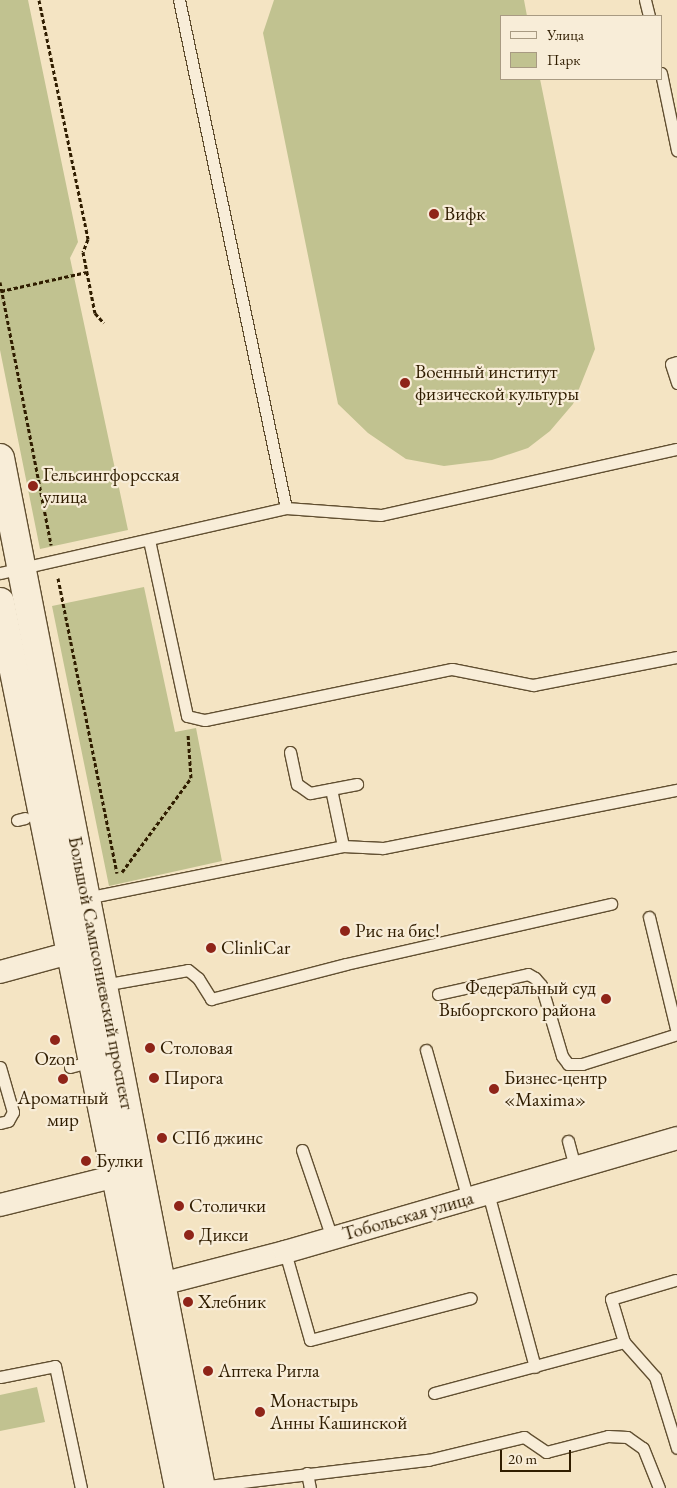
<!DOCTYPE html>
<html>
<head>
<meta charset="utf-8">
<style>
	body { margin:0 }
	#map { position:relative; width:677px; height:1488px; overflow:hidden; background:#f4e4c3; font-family:"EB Garamond",serif }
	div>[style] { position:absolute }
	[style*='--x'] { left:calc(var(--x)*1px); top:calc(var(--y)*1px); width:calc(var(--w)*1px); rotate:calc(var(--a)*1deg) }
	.green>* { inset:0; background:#c1c290 }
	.path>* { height:3px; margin-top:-1.5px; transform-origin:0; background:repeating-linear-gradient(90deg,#301d00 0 4px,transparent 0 6.5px) }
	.roads { filter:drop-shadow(1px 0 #614f31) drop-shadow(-1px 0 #614f31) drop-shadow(0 1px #614f31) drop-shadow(0 -1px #614f31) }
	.lane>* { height:11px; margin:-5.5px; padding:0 5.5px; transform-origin:5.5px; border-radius:5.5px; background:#f8edd8 }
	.street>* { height:22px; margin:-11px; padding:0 11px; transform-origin:11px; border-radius:11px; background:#f8edd8 }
	.secondary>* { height:28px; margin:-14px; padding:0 14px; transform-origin:14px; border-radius:14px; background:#f8edd8 }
	.dots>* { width:14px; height:14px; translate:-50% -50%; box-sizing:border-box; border:2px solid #f8edd8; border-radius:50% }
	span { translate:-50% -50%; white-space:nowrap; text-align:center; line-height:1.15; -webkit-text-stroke:4.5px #f8edd8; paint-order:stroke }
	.poi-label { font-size:19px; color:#301d00 }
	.left { translate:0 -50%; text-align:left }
	.right { translate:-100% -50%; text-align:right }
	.street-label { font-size:19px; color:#301d00 }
	.legend { position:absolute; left:500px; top:15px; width:162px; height:65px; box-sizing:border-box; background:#f8edd8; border:1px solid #a89a82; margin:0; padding:6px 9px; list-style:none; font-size:15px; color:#301d00 }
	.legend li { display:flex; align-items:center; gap:10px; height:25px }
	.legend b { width:25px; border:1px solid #a89a82 }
	.scale { position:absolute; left:500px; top:1450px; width:71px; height:22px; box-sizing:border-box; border:2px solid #301d00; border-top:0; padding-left:6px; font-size:15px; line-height:18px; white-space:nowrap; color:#301d00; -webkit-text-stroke:4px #f8edd8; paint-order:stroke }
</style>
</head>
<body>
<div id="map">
	<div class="green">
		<i style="clip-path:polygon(0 0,28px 0,78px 242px,70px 258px,128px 530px,40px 549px,0 350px)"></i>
		<i style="clip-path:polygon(274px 0,524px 0,527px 16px,501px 16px,501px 79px,540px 79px,595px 349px,573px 404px,550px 431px,528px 448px,492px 460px,444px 466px,406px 459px,368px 433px,338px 404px,263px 33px)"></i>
		<i style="clip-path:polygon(144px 587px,175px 732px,196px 728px,222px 861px,109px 886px,52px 606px)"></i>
		<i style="clip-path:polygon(37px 1387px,45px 1422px,0 1431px,0 1395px)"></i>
	</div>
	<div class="path">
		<i style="--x:39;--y:0;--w:244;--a:78.4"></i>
		<i style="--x:88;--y:239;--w:14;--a:111"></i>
		<i style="--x:83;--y:252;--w:62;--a:78.9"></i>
		<i style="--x:95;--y:313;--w:13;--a:48"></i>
		<i style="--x:0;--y:282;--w:268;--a:79"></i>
		<i style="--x:1;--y:291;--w:88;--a:-12.5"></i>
		<i style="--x:58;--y:578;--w:301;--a:78.7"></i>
		<i style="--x:122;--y:872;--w:117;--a:-53.7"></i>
		<i style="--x:191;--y:778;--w:44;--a:-93.9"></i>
	</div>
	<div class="roads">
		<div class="lane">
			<i style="--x:645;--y:0;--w:16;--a:76"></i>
			<i style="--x:661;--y:73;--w:79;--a:78.3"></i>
			<i style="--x:677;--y:362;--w:6;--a:162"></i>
			<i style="--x:671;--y:364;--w:20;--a:72"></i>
			<i style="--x:286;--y:508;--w:95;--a:4.2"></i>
			<i style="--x:381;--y:515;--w:303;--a:-12.6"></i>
			<i style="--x:149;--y:540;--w:180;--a:77.8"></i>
			<i style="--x:187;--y:716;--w:18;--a:13"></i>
			<i style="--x:205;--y:720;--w:252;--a:-11.7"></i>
			<i style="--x:452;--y:669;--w:83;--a:11.2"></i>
			<i style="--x:533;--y:685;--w:147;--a:-11"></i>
			<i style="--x:0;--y:573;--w:293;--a:-12.8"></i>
			<i style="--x:286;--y:508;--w:519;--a:-101.89"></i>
			<i style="--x:290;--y:752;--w:33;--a:78"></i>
			<i style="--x:297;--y:784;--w:16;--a:35"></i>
			<i style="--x:310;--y:793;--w:48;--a:-10.8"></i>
			<i style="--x:331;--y:789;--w:58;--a:78.1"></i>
			<i style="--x:17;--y:820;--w:8;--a:-14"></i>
			<i style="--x:86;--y:898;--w:262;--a:-11.4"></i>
			<i style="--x:343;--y:846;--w:40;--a:2.9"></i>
			<i style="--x:383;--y:848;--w:300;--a:-11.2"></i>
			<i style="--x:649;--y:917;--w:119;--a:76.4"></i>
			<i style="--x:103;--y:985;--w:86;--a:-10"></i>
			<i style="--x:188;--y:970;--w:13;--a:39"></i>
			<i style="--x:198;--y:978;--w:25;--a:58"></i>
			<i style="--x:211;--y:999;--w:139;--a:-14.5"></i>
			<i style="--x:346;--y:964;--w:272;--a:-12.8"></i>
			<i style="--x:438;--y:994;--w:92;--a:-12.5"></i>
			<i style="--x:528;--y:974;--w:8;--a:30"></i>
			<i style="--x:535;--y:978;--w:9;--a:49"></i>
			<i style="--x:541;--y:985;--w:74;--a:73.5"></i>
			<i style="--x:562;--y:1056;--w:10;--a:53"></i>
			<i style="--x:568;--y:1064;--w:14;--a:0"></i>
			<i style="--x:582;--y:1064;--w:100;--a:-17.5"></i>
			<i style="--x:426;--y:1050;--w:155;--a:74.3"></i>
			<i style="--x:0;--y:1067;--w:47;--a:73.9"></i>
			<i style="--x:13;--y:1112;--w:10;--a:119"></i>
			<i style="--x:8;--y:1121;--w:8;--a:166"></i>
			<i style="--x:70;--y:1067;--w:24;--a:-15"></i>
			<i style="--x:568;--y:1141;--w:28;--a:75"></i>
			<i style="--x:302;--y:1150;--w:93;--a:71.2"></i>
			<i style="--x:488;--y:1193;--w:180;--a:74.9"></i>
			<i style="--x:285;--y:1252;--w:91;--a:74.1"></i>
			<i style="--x:310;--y:1340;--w:166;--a:-14.6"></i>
			<i style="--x:624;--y:1342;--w:45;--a:-106.8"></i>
			<i style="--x:611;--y:1299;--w:67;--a:-16.5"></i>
			<i style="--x:0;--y:1377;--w:56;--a:-11.3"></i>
			<i style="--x:55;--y:1366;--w:125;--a:78"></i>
			<i style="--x:434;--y:1393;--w:197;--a:-15"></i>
			<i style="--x:624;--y:1342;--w:47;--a:48.5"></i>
			<i style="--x:655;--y:1377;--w:74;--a:72.8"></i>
			<i style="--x:307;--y:1473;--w:15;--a:79"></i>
			<i style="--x:200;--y:1487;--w:230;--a:-6.8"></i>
			<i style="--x:428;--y:1460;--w:99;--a:-13.5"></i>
			<i style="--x:524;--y:1437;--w:27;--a:34"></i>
			<i style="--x:546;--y:1452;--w:64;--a:-14.5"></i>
			<i style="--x:608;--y:1436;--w:19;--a:3"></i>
			<i style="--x:627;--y:1437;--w:19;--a:35"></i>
			<i style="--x:643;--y:1448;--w:43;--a:68.2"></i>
		</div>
		<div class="street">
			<i style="--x:0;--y:972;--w:91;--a:-15.3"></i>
			<i style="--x:0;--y:1205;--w:120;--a:-14"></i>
			<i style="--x:146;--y:1288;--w:144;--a:-14.5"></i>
			<i style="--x:285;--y:1252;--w:408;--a:-16.2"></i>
		</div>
		<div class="secondary">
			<i style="--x:0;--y:458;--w:1049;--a:78.96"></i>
			<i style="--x:0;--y:602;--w:904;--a:78.58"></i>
		</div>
	</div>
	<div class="dots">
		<i style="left:434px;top:214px;background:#8f2418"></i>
		<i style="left:405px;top:383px;background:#8f2418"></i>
		<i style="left:33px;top:486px;background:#8f2418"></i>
		<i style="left:345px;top:931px;background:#8f2418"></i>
		<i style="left:211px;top:948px;background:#8f2418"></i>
		<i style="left:606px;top:999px;background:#8f2418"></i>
		<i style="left:55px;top:1040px;background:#8f2418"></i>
		<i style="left:150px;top:1048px;background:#8f2418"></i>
		<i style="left:154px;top:1078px;background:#8f2418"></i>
		<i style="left:63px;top:1079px;background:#8f2418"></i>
		<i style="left:494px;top:1089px;background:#8f2418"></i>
		<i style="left:162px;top:1138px;background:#8f2418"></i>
		<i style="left:86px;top:1161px;background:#8f2418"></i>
		<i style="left:179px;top:1206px;background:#8f2418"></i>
		<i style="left:189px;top:1235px;background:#8f2418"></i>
		<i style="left:188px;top:1302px;background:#8f2418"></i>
		<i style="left:208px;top:1371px;background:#8f2418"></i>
		<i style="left:260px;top:1412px;background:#8f2418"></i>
	</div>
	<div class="poi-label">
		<span class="left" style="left:444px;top:214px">Вифк</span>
		<span class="left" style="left:415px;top:383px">Военный институт<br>физической культуры</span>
		<span class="left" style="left:43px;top:486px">Гельсингфорсская<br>улица</span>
		<span class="left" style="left:355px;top:931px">Рис на бис!</span>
		<span class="left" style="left:221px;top:948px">ClinliCar</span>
		<span class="right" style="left:596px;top:999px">Федеральный суд<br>Выборгского района</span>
		<span class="left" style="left:160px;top:1048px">Столовая</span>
		<span style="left:55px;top:1059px">Ozon</span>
		<span class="left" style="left:164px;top:1078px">Пирога</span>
		<span class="left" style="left:504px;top:1089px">Бизнес-центр<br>«Maxima»</span>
		<span style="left:63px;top:1109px">Ароматный<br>мир</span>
		<span class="left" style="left:172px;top:1138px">СПб джинс</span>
		<span class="left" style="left:96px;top:1161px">Булки</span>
		<span class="left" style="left:189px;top:1206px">Столички</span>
		<span class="left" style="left:199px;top:1235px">Дикси</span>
		<span class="left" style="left:198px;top:1302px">Хлебник</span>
		<span class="left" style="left:218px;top:1371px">Аптека Ригла</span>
		<span class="left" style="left:270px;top:1412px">Монастырь<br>Анны Кашинской</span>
	</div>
	<div class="street-label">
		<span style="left:101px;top:973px;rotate:79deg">Большой Сампсониевский проспект</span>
		<span style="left:408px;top:1216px;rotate:-16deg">Тобольская улица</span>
	</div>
	<ul class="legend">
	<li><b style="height:6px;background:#f8edd8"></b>Улица</li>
	<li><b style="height:14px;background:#c1c290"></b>Парк</li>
	</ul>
	<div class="scale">20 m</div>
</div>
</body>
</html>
